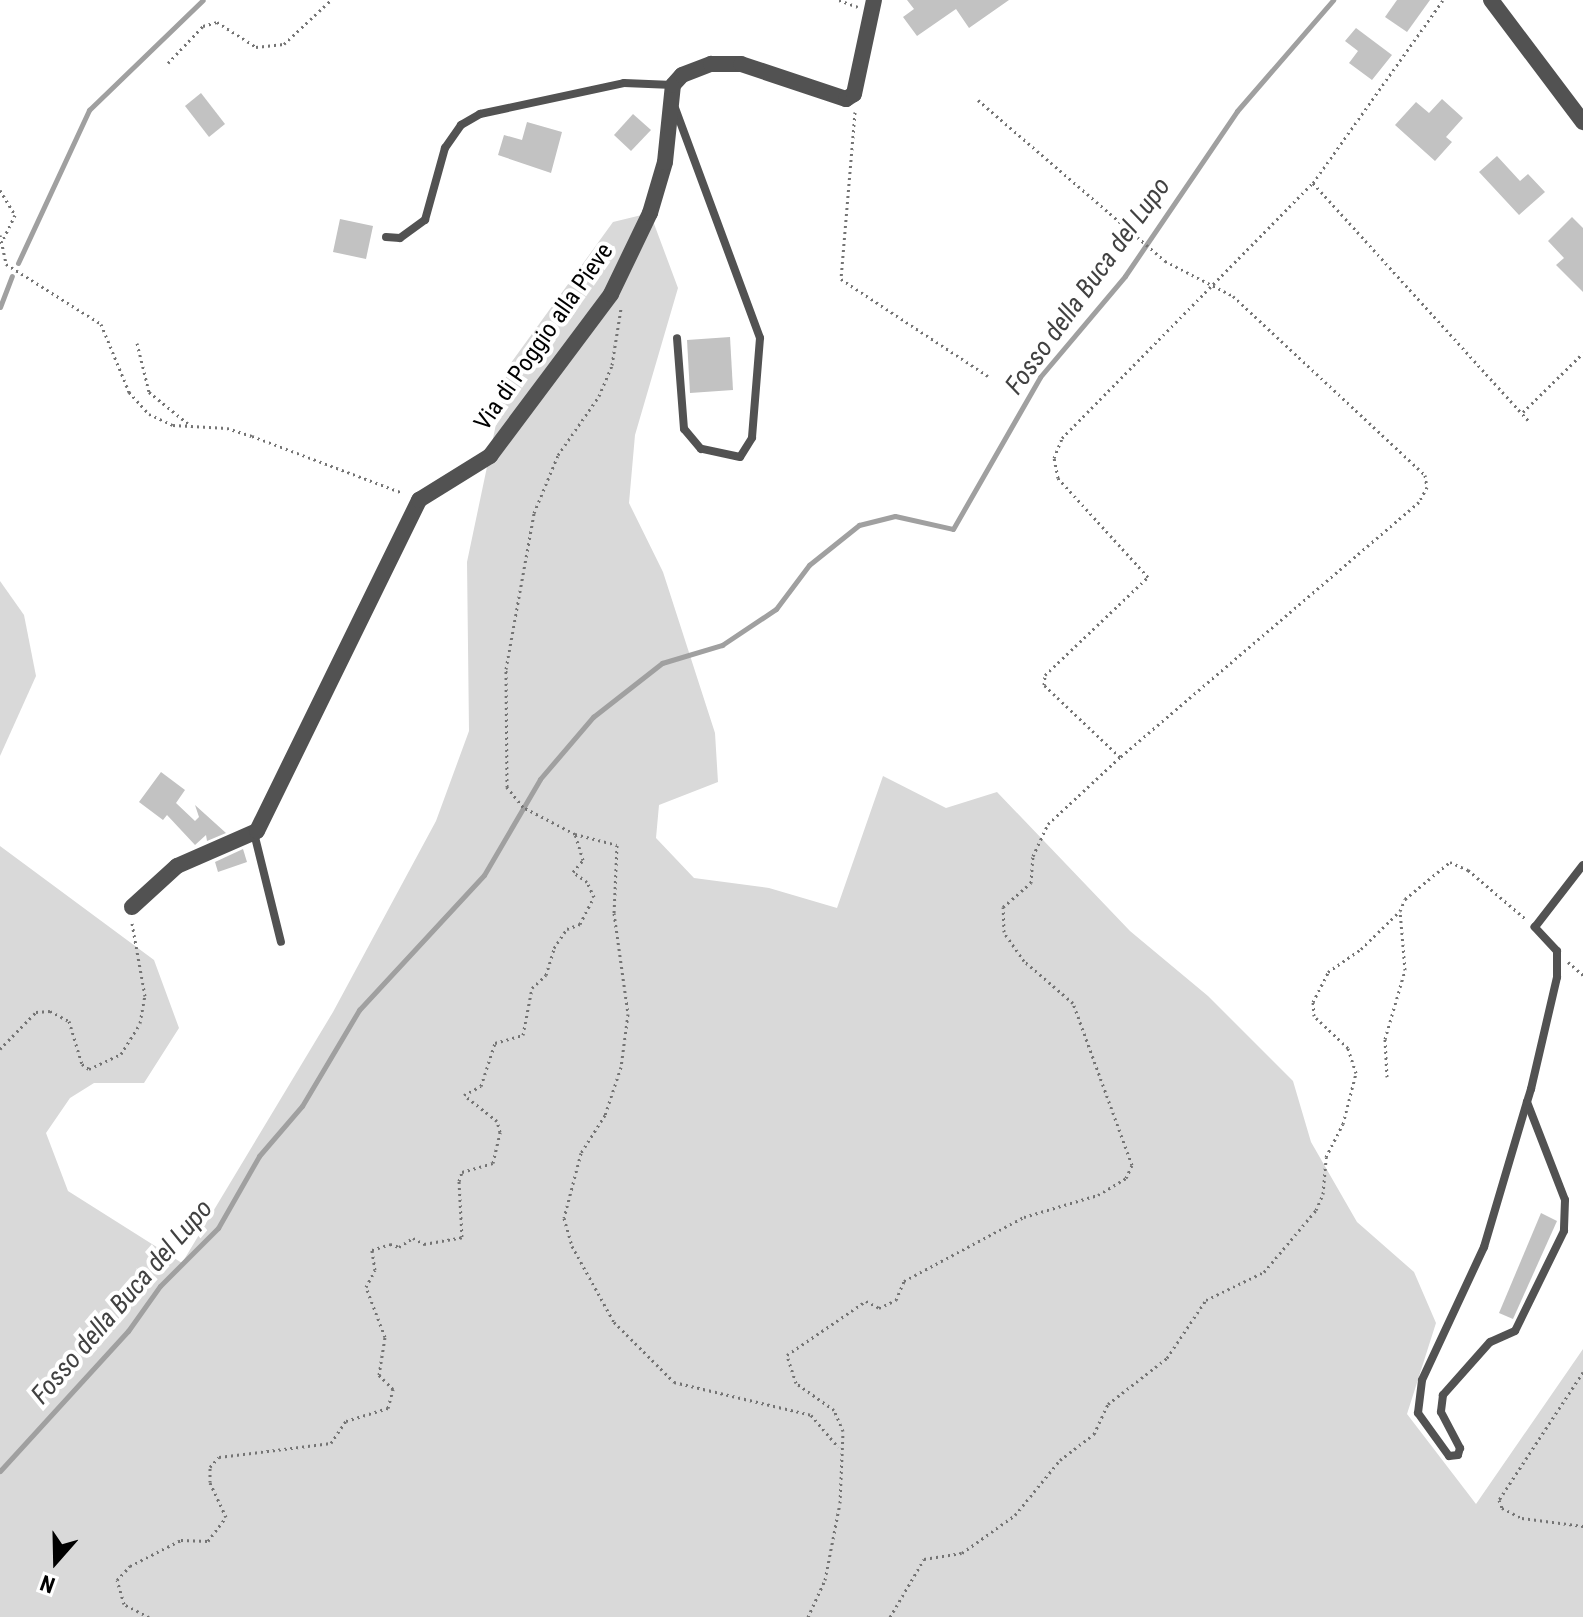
<!DOCTYPE html>
<html>
<head>
<meta charset="utf-8">
<style>
	body { margin:0 }
	#map { position:relative; width:1583px; height:1617px; overflow:hidden; background:#fff; font-family:"Roboto Condensed",sans-serif }
	div>[style] { position:absolute }
	[style*='--x'] { left:calc(var(--x)*1px); top:calc(var(--y)*1px); width:calc(var(--w)*1px); rotate:calc(var(--a)*1deg) }
	.green>* { inset:0; background:#d9d9d9 }
	.stream>* { height:5px; margin:-2.5px; padding:0 2.5px; transform-origin:2.5px; border-radius:2.5px; background:#a0a0a0 }
	.building>* { inset:0; background:#c2c2c2 }
	.path>* { height:3px; margin-top:-1.5px; transform-origin:0; background:repeating-linear-gradient(90deg,#747474 0 2px,transparent 0 6px) }
	.lane>* { height:8px; margin:-4px; padding:0 4px; transform-origin:4px; border-radius:4px; background:#525252 }
	.street>* { height:16px; margin:-8px; padding:0 8px; transform-origin:8px; border-radius:8px; background:#525252 }
	span { translate:-50% -50%; white-space:nowrap; text-align:center; line-height:1.15; -webkit-text-stroke:8px #fff; paint-order:stroke }
	.street-label { font-size:24px; color:#000 }
	.water-label { font-size:26px; color:#414141; font-style:italic }
	.north { position:absolute; left:16px; top:1521px; width:80px; height:80px; -webkit-text-stroke:6px #fff; paint-order:stroke; rotate:200deg; font-size:22px; font-weight:700; line-height:32px; text-align:center; color:#000 }
	.north::after { content:''; display:block; margin:auto; width:28px; height:36px; background:#000; clip-path:polygon(50% 0,100% 100%,50% 72%,0 100%) }
</style>
</head>
<body>
<div id="map">
	<div class="green">
		<i style="clip-path:polygon(650px 213px,678px 288px,635px 435px,629px 503px,663px 572px,715px 733px,718px 782px,659px 805px,656px 838px,694px 878px,769px 888px,837px 908px,883px 776px,946px 808px,997px 792px,1130px 931px,1208px 996px,1293px 1081px,1311px 1142px,1357px 1222px,1414px 1272px,1436px 1323px,1407px 1414px,1476px 1504px,1583px 1349px,1583px 1617px,0 1617px,0 846px,154px 960px,179px 1028px,144px 1083px,94px 1083px,70px 1098px,46px 1133px,68px 1191px,182px 1263px,333px 1012px,436px 821px,469px 731px,467px 562px,508px 367px,613px 222px)"></i>
		<i style="clip-path:polygon(0 581px,24px 615px,36px 676px,0 756px)"></i>
	</div>
	<div class="stream">
		<i style="--x:18;--y:263;--w:169;--a:-65.1"></i>
		<i style="--x:89;--y:110;--w:158;--a:-44"></i>
		<i style="--x:0;--y:307;--w:33;--a:-69"></i>
		<i style="--x:0;--y:1471;--w:190;--a:-47.6"></i>
		<i style="--x:128;--y:1331;--w:55;--a:-54.6"></i>
		<i style="--x:160;--y:1286;--w:82;--a:-45"></i>
		<i style="--x:218;--y:1228;--w:83;--a:-60.3"></i>
		<i style="--x:259;--y:1156;--w:66;--a:-49.3"></i>
		<i style="--x:302;--y:1106;--w:112;--a:-59.3"></i>
		<i style="--x:359;--y:1010;--w:184;--a:-47.2"></i>
		<i style="--x:484;--y:875;--w:111;--a:-59.7"></i>
		<i style="--x:540;--y:779;--w:82;--a:-49.5"></i>
		<i style="--x:593;--y:717;--w:88;--a:-38"></i>
		<i style="--x:662;--y:663;--w:63;--a:-16.7"></i>
		<i style="--x:722;--y:645;--w:65;--a:-33.7"></i>
		<i style="--x:776;--y:609;--w:55;--a:-53.1"></i>
		<i style="--x:809;--y:565;--w:64;--a:-38.7"></i>
		<i style="--x:859;--y:525;--w:37;--a:-14"></i>
		<i style="--x:895;--y:516;--w:59;--a:12.6"></i>
		<i style="--x:953;--y:529;--w:175;--a:-60.2"></i>
		<i style="--x:1040;--y:377;--w:132;--a:-49.9"></i>
		<i style="--x:1125;--y:276;--w:199;--a:-55.8"></i>
		<i style="--x:1237;--y:111;--w:147;--a:-49.1"></i>
	</div>
	<div class="building">
		<i style="clip-path:polygon(907px 0,1009px 0,969px 28px,956px 9px,917px 36px,903px 17px,914px 9px)"></i>
		<i style="clip-path:polygon(1397px 0,1430px 0,1407px 32px,1385px 17px)"></i>
		<i style="clip-path:polygon(1356px 28px,1392px 55px,1372px 80px,1349px 63px,1358px 51px,1345px 41px)"></i>
		<i style="clip-path:polygon(201px 93px,225px 124px,209px 137px,185px 106px)"></i>
		<i style="clip-path:polygon(1442px 99px,1463px 118px,1446px 137px,1452px 142px,1435px 161px,1395px 125px,1416px 102px,1429px 113px)"></i>
		<i style="clip-path:polygon(633px 114px,651px 130px,631px 151px,614px 135px)"></i>
		<i style="clip-path:polygon(527px 122px,562px 132px,551px 173px,498px 155px,504px 135px,522px 140px)"></i>
		<i style="clip-path:polygon(1497px 156px,1520px 181px,1528px 174px,1545px 192px,1519px 215px,1479px 172px)"></i>
		<i style="clip-path:polygon(1572px 217px,1583px 228px,1583px 292px,1556px 265px,1564px 258px,1548px 241px)"></i>
		<i style="clip-path:polygon(340px 219px,373px 226px,366px 259px,333px 252px)"></i>
		<i style="clip-path:polygon(730px 337px,733px 390px,690px 393px,687px 340px)"></i>
		<i style="clip-path:polygon(161px 772px,185px 790px,176px 803px,195px 821px,199px 817px,195px 805px,226px 833px,207px 841px,206px 835px,195px 845px,167px 815px,163px 820px,139px 802px)"></i>
		<i style="clip-path:polygon(243px 849px,247px 862px,218px 872px,215px 862px)"></i>
		<i style="clip-path:polygon(1541px 1213px,1557px 1221px,1513px 1319px,1499px 1313px)"></i>
	</div>
	<div class="path">
		<i style="--x:839;--y:0;--w:20;--a:20"></i>
		<i style="--x:168;--y:63;--w:51;--a:-46.6"></i>
		<i style="--x:203;--y:26;--w:15;--a:-16"></i>
		<i style="--x:217;--y:22;--w:46;--a:32.7"></i>
		<i style="--x:256;--y:47;--w:28;--a:-6"></i>
		<i style="--x:284;--y:44;--w:64;--a:-43.1"></i>
		<i style="--x:978;--y:100;--w:247;--a:40.7"></i>
		<i style="--x:1165;--y:261;--w:76;--a:27.2"></i>
		<i style="--x:1233;--y:296;--w:262;--a:43"></i>
		<i style="--x:1425;--y:475;--w:12;--a:81"></i>
		<i style="--x:1427;--y:487;--w:17;--a:118"></i>
		<i style="--x:1419;--y:502;--w:393;--a:139.5"></i>
		<i style="--x:855;--y:112;--w:168;--a:94.8"></i>
		<i style="--x:841;--y:279;--w:176;--a:33.4"></i>
		<i style="--x:1313;--y:183;--w:323;--a:47.8"></i>
		<i style="--x:0;--y:190;--w:29;--a:59"></i>
		<i style="--x:15;--y:215;--w:28;--a:116"></i>
		<i style="--x:0;--y:235;--w:30;--a:78"></i>
		<i style="--x:6;--y:264;--w:112;--a:32.3"></i>
		<i style="--x:101;--y:324;--w:74;--a:67.6"></i>
		<i style="--x:129;--y:392;--w:30;--a:48"></i>
		<i style="--x:149;--y:414;--w:26;--a:25"></i>
		<i style="--x:173;--y:425;--w:54;--a:3.2"></i>
		<i style="--x:227;--y:428;--w:26;--a:18"></i>
		<i style="--x:252;--y:436;--w:161;--a:20.7"></i>
		<i style="--x:137;--y:343;--w:50;--a:76.2"></i>
		<i style="--x:149;--y:392;--w:54;--a:39"></i>
		<i style="--x:1523;--y:412;--w:84;--a:-44.5"></i>
		<i style="--x:575;--y:834;--w:43;--a:14.7"></i>
		<i style="--x:617;--y:845;--w:68;--a:92.5"></i>
		<i style="--x:614;--y:913;--w:102;--a:82.1"></i>
		<i style="--x:628;--y:1014;--w:53;--a:97.5"></i>
		<i style="--x:621;--y:1067;--w:51;--a:108.4"></i>
		<i style="--x:605;--y:1115;--w:45;--a:122.3"></i>
		<i style="--x:581;--y:1153;--w:67;--a:104.7"></i>
		<i style="--x:564;--y:1218;--w:29;--a:74"></i>
		<i style="--x:572;--y:1246;--w:87;--a:61.1"></i>
		<i style="--x:614;--y:1322;--w:85;--a:45"></i>
		<i style="--x:674;--y:1382;--w:141;--a:13.5"></i>
		<i style="--x:811;--y:1415;--w:42;--a:49.8"></i>
		<i style="--x:1568;--y:962;--w:20;--a:41"></i>
		<i style="--x:0;--y:1049;--w:52;--a:-45.8"></i>
		<i style="--x:36;--y:1012;--w:14;--a:-4"></i>
		<i style="--x:50;--y:1011;--w:21;--a:28"></i>
		<i style="--x:69;--y:1021;--w:45;--a:73.2"></i>
		<i style="--x:82;--y:1064;--w:9;--a:36"></i>
		<i style="--x:89;--y:1069;--w:35;--a:-25"></i>
		<i style="--x:121;--y:1054;--w:36;--a:-58"></i>
		<i style="--x:140;--y:1023;--w:27;--a:-80"></i>
		<i style="--x:145;--y:996;--w:74;--a:-100.1"></i>
		<i style="--x:1387;--y:1077;--w:38;--a:-93"></i>
		<i style="--x:1385;--y:1039;--w:72;--a:-73.8"></i>
		<i style="--x:1405;--y:970;--w:59;--a:-94.8"></i>
		<i style="--x:1400;--y:911;--w:13;--a:-67"></i>
		<i style="--x:1405;--y:899;--w:58;--a:-39.4"></i>
		<i style="--x:1450;--y:862;--w:20;--a:24"></i>
		<i style="--x:1468;--y:870;--w:77;--a:40.3"></i>
		<i style="--x:1583;--y:1372;--w:153;--a:123.3"></i>
		<i style="--x:1499;--y:1500;--w:9;--a:69"></i>
		<i style="--x:1502;--y:1508;--w:22;--a:27"></i>
		<i style="--x:1522;--y:1518;--w:62;--a:7.5"></i>
		<i style="--x:149;--y:1617;--w:28;--a:-153"></i>
		<i style="--x:124;--y:1604;--w:25;--a:-106"></i>
		<i style="--x:117;--y:1580;--w:19;--a:-47"></i>
		<i style="--x:130;--y:1566;--w:57;--a:-27"></i>
		<i style="--x:181;--y:1540;--w:27;--a:2"></i>
		<i style="--x:208;--y:1541;--w:30;--a:-53"></i>
		<i style="--x:226;--y:1517;--w:38;--a:-115"></i>
		<i style="--x:210;--y:1482;--w:15;--a:-90"></i>
		<i style="--x:210;--y:1467;--w:13;--a:-48"></i>
		<i style="--x:219;--y:1457;--w:113;--a:-7.1"></i>
		<i style="--x:331;--y:1443;--w:27;--a:-56"></i>
		<i style="--x:346;--y:1421;--w:44;--a:-17.2"></i>
		<i style="--x:388;--y:1408;--w:20;--a:-75"></i>
		<i style="--x:393;--y:1389;--w:20;--a:-135"></i>
		<i style="--x:379;--y:1375;--w:38;--a:-81"></i>
		<i style="--x:385;--y:1337;--w:53;--a:-110.8"></i>
		<i style="--x:366;--y:1287;--w:19;--a:-62"></i>
		<i style="--x:375;--y:1270;--w:20;--a:-99"></i>
		<i style="--x:372;--y:1250;--w:19;--a:-18"></i>
		<i style="--x:390;--y:1244;--w:9;--a:18"></i>
		<i style="--x:399;--y:1247;--w:17;--a:-33"></i>
		<i style="--x:413;--y:1238;--w:13;--a:29"></i>
		<i style="--x:424;--y:1244;--w:39;--a:-10"></i>
		<i style="--x:462;--y:1237;--w:56;--a:-93.1"></i>
		<i style="--x:459;--y:1181;--w:9;--a:-72"></i>
		<i style="--x:462;--y:1172;--w:32;--a:-16"></i>
		<i style="--x:493;--y:1163;--w:32;--a:-77"></i>
		<i style="--x:500;--y:1132;--w:11;--a:-105"></i>
		<i style="--x:497;--y:1121;--w:42;--a:-141.8"></i>
		<i style="--x:464;--y:1095;--w:19;--a:-28"></i>
		<i style="--x:481;--y:1086;--w:45;--a:-72"></i>
		<i style="--x:495;--y:1043;--w:29;--a:-16"></i>
		<i style="--x:523;--y:1035;--w:48;--a:-79.2"></i>
		<i style="--x:532;--y:988;--w:19;--a:-43"></i>
		<i style="--x:546;--y:975;--w:28;--a:-73"></i>
		<i style="--x:554;--y:948;--w:23;--a:-56"></i>
		<i style="--x:567;--y:929;--w:14;--a:-21"></i>
		<i style="--x:580;--y:924;--w:30;--a:-63"></i>
		<i style="--x:594;--y:897;--w:17;--a:-115"></i>
		<i style="--x:587;--y:882;--w:17;--a:-144"></i>
		<i style="--x:573;--y:872;--w:16;--a:-50"></i>
		<i style="--x:583;--y:860;--w:27;--a:-107"></i>
		<i style="--x:575;--y:834;--w:59;--a:-152.6"></i>
		<i style="--x:523;--y:807;--w:26;--a:-129"></i>
		<i style="--x:507;--y:787;--w:118;--a:-90.5"></i>
		<i style="--x:506;--y:669;--w:158;--a:-79.8"></i>
		<i style="--x:534;--y:513;--w:63;--a:-67.5"></i>
		<i style="--x:558;--y:455;--w:72;--a:-55.2"></i>
		<i style="--x:599;--y:396;--w:34;--a:-67"></i>
		<i style="--x:612;--y:365;--w:58;--a:-81"></i>
		<i style="--x:808;--y:1617;--w:41;--a:-65.3"></i>
		<i style="--x:825;--y:1580;--w:78;--a:-79"></i>
		<i style="--x:840;--y:1503;--w:72;--a:-87.6"></i>
		<i style="--x:843;--y:1431;--w:23;--a:-113"></i>
		<i style="--x:834;--y:1410;--w:47;--a:-144.6"></i>
		<i style="--x:796;--y:1383;--w:29;--a:-108"></i>
		<i style="--x:787;--y:1355;--w:96;--a:-34.4"></i>
		<i style="--x:866;--y:1301;--w:15;--a:28"></i>
		<i style="--x:879;--y:1308;--w:19;--a:-25"></i>
		<i style="--x:896;--y:1300;--w:21;--a:-67"></i>
		<i style="--x:904;--y:1281;--w:136;--a:-28.1"></i>
		<i style="--x:1024;--y:1217;--w:77;--a:-16.6"></i>
		<i style="--x:1098;--y:1195;--w:33;--a:-31"></i>
		<i style="--x:1126;--y:1178;--w:14;--a:-65"></i>
		<i style="--x:1132;--y:1165;--w:172;--a:-110"></i>
		<i style="--x:1073;--y:1003;--w:65;--a:-139.4"></i>
		<i style="--x:1024;--y:961;--w:35;--a:-125"></i>
		<i style="--x:1004;--y:932;--w:25;--a:-92"></i>
		<i style="--x:1003;--y:907;--w:37;--a:-41"></i>
		<i style="--x:1031;--y:883;--w:27;--a:-86"></i>
		<i style="--x:1033;--y:856;--w:35;--a:-65"></i>
		<i style="--x:1048;--y:824;--w:98;--a:-42.9"></i>
		<i style="--x:1120;--y:757;--w:105;--a:-136.5"></i>
		<i style="--x:1044;--y:685;--w:10;--a:-84"></i>
		<i style="--x:1045;--y:675;--w:142;--a:-43.6"></i>
		<i style="--x:1148;--y:577;--w:134;--a:-132.3"></i>
		<i style="--x:1058;--y:478;--w:20;--a:-101"></i>
		<i style="--x:1054;--y:458;--w:22;--a:-68"></i>
		<i style="--x:1062;--y:438;--w:358;--a:-45.5"></i>
		<i style="--x:1313;--y:183;--w:224;--a:-54.6"></i>
		<i style="--x:890;--y:1617;--w:67;--a:-59.6"></i>
		<i style="--x:924;--y:1559;--w:38;--a:-9"></i>
		<i style="--x:962;--y:1553;--w:65;--a:-35.6"></i>
		<i style="--x:1015;--y:1515;--w:71;--a:-50.7"></i>
		<i style="--x:1060;--y:1460;--w:43;--a:-37.4"></i>
		<i style="--x:1094;--y:1434;--w:33;--a:-65"></i>
		<i style="--x:1108;--y:1404;--w:75;--a:-37.9"></i>
		<i style="--x:1167;--y:1358;--w:70;--a:-56.1"></i>
		<i style="--x:1206;--y:1300;--w:64;--a:-25.8"></i>
		<i style="--x:1264;--y:1272;--w:81;--a:-50"></i>
		<i style="--x:1316;--y:1210;--w:17;--a:-66"></i>
		<i style="--x:1323;--y:1194;--w:37;--a:-85"></i>
		<i style="--x:1326;--y:1157;--w:37;--a:-63"></i>
		<i style="--x:1343;--y:1124;--w:53;--a:-75.7"></i>
		<i style="--x:1356;--y:1073;--w:26;--a:-108"></i>
		<i style="--x:1348;--y:1048;--w:47;--a:-136.7"></i>
		<i style="--x:1314;--y:1016;--w:14;--a:-94"></i>
		<i style="--x:1313;--y:1002;--w:34;--a:-63"></i>
		<i style="--x:1328;--y:972;--w:40;--a:-34.9"></i>
		<i style="--x:1361;--y:949;--w:54;--a:-44.3"></i>
	</div>
	<div class="lane">
		<i style="--x:675;--y:108;--w:245;--a:69.7"></i>
		<i style="--x:760;--y:338;--w:100;--a:94.6"></i>
		<i style="--x:752;--y:438;--w:22;--a:122"></i>
		<i style="--x:740;--y:457;--w:40;--a:-168"></i>
		<i style="--x:701;--y:449;--w:26;--a:-130"></i>
		<i style="--x:684;--y:429;--w:91;--a:-94.4"></i>
		<i style="--x:386;--y:237;--w:14;--a:4"></i>
		<i style="--x:400;--y:238;--w:31;--a:-36"></i>
		<i style="--x:425;--y:220;--w:75;--a:-74.5"></i>
		<i style="--x:445;--y:148;--w:28;--a:-55"></i>
		<i style="--x:461;--y:125;--w:22;--a:-30"></i>
		<i style="--x:480;--y:114;--w:147;--a:-12.1"></i>
		<i style="--x:624;--y:83;--w:49;--a:2.3"></i>
		<i style="--x:254;--y:833;--w:112;--a:76.1"></i>
		<i style="--x:1527;--y:1102;--w:105;--a:68.8"></i>
		<i style="--x:1565;--y:1200;--w:31;--a:92"></i>
		<i style="--x:1564;--y:1231;--w:111;--a:116.1"></i>
		<i style="--x:1515;--y:1331;--w:27;--a:156"></i>
		<i style="--x:1490;--y:1342;--w:71;--a:131.6"></i>
		<i style="--x:1443;--y:1395;--w:17;--a:97"></i>
		<i style="--x:1441;--y:1412;--w:41;--a:62.2"></i>
		<i style="--x:1460;--y:1448;--w:7;--a:106"></i>
		<i style="--x:1458;--y:1455;--w:9;--a:174"></i>
		<i style="--x:1449;--y:1456;--w:53;--a:-125.8"></i>
		<i style="--x:1418;--y:1413;--w:33;--a:-83"></i>
		<i style="--x:1422;--y:1380;--w:147;--a:-65"></i>
		<i style="--x:1484;--y:1247;--w:151;--a:-73.5"></i>
		<i style="--x:1527;--y:1102;--w:14;--a:-73"></i>
		<i style="--x:1531;--y:1089;--w:115;--a:-76.9"></i>
		<i style="--x:1557;--y:977;--w:26;--a:-90"></i>
		<i style="--x:1557;--y:951;--w:33;--a:-133"></i>
		<i style="--x:1535;--y:927;--w:78;--a:-52.3"></i>
	</div>
	<div class="street">
		<i style="--x:1491;--y:0;--w:153;--a:53"></i>
		<i style="--x:132;--y:907;--w:61;--a:-42.3"></i>
		<i style="--x:177;--y:866;--w:87;--a:-23.6"></i>
		<i style="--x:257;--y:831;--w:369;--a:-63.9"></i>
		<i style="--x:419;--y:500;--w:84;--a:-31.8"></i>
		<i style="--x:490;--y:456;--w:202;--a:-53.2"></i>
		<i style="--x:611;--y:294;--w:90;--a:-64.3"></i>
		<i style="--x:650;--y:213;--w:53;--a:-73.6"></i>
		<i style="--x:665;--y:162;--w:77;--a:-84.1"></i>
		<i style="--x:673;--y:85;--w:13;--a:-48"></i>
		<i style="--x:682;--y:75;--w:31;--a:-21"></i>
		<i style="--x:711;--y:64;--w:30;--a:0"></i>
		<i style="--x:741;--y:64;--w:111;--a:18.4"></i>
		<i style="--x:846;--y:99;--w:9;--a:-32"></i>
		<i style="--x:854;--y:94;--w:96;--a:-78"></i>
	</div>
	<div class="street-label">
		<span style="left:544px;top:337px;rotate:-55deg">Via di Poggio alla Pieve</span>
	</div>
	<div class="water-label">
		<span style="left:1088px;top:286px;rotate:-54deg">Fosso della Buca del Lupo</span>
		<span style="left:122px;top:1302px;rotate:-49deg">Fosso della Buca del Lupo</span>
	</div>
	<div class="north">N</div>
</div>
</body>
</html>
